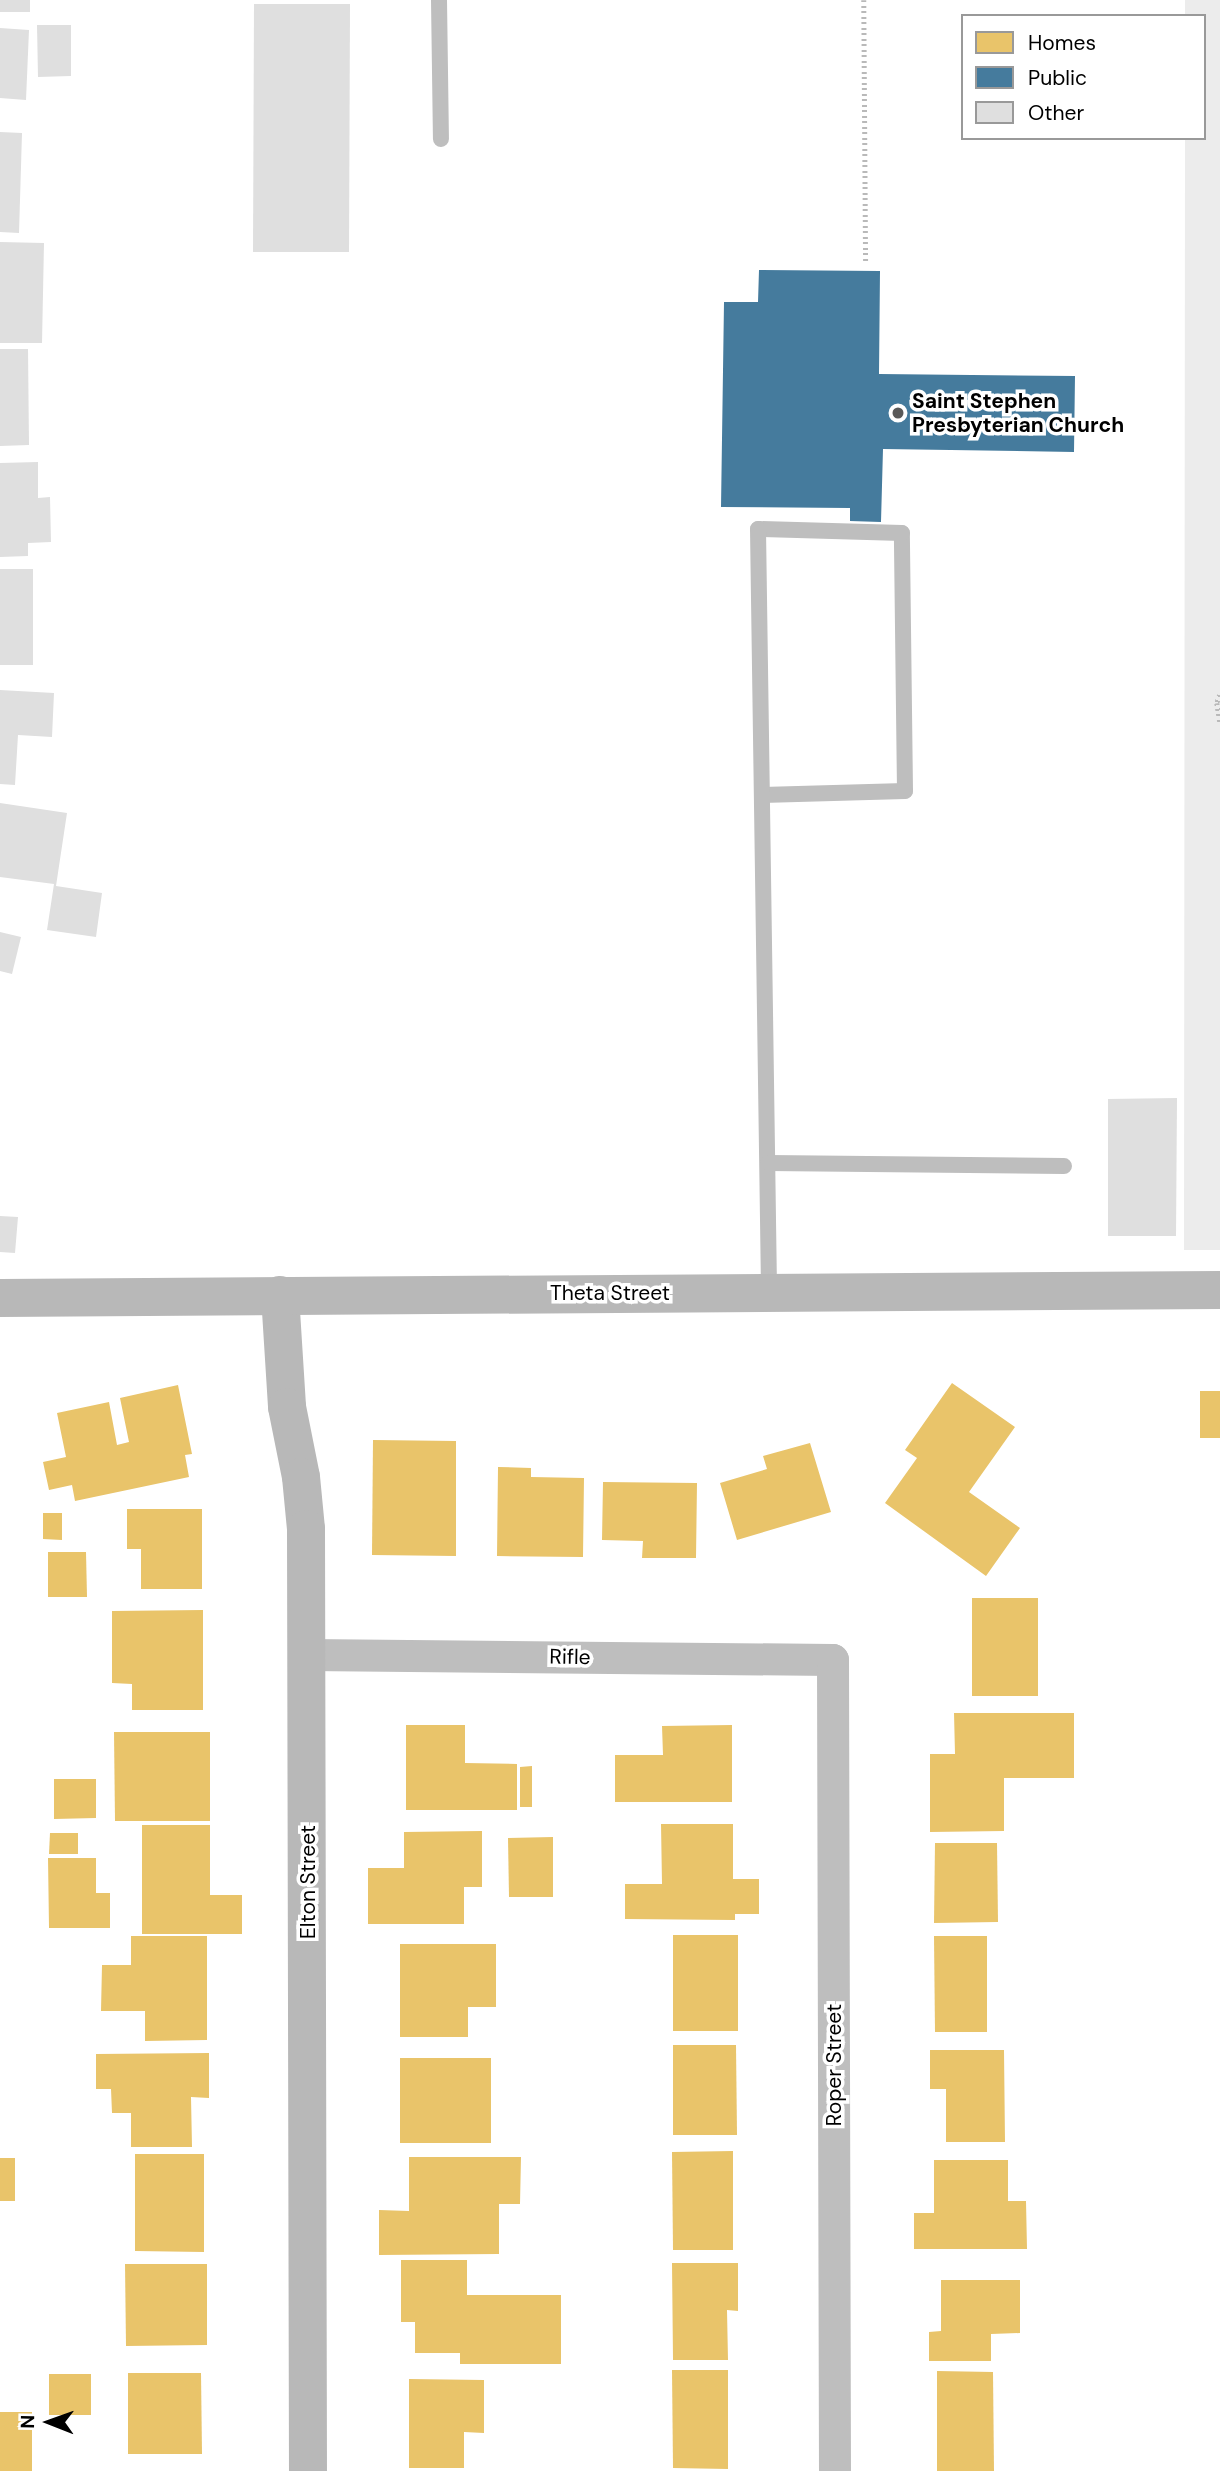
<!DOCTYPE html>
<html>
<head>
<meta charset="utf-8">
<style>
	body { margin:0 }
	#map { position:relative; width:1220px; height:2471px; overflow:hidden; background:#fff; font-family:"DM Sans",sans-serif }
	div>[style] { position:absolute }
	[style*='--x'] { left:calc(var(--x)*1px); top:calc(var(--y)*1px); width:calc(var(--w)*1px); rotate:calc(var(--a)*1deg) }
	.green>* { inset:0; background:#ececec }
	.homes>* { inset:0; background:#e9c46a }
	.public>* { inset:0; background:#457b9d }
	.building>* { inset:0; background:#dfdfdf }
	.path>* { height:4.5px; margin-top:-2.25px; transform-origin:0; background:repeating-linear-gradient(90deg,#b9b9b9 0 2px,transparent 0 5.5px) }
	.lane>* { height:16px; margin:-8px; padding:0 8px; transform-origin:8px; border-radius:8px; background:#bebebe }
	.street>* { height:32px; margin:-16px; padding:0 16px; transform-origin:16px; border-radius:16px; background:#bebebe }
	.secondary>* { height:38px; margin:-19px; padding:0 19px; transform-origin:19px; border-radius:19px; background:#b8b8b8 }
	.dots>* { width:19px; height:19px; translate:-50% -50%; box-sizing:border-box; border:4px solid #fff; border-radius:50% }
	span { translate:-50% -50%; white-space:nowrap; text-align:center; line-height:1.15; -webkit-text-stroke:7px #fff; paint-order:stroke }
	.poi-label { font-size:21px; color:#000; font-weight:700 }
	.left { translate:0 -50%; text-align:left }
	.street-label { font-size:21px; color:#000 }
	.legend { position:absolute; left:961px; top:14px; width:245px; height:126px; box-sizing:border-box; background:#fff; border:2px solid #999; margin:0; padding:9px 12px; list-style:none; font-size:21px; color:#000 }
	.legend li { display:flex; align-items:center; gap:14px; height:35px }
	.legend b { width:35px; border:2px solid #999 }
	.north { position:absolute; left:14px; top:2387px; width:70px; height:70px; -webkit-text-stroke:5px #fff; paint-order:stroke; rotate:271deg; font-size:19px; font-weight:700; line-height:28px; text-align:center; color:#000 }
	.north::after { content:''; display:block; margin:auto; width:24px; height:32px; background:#000; clip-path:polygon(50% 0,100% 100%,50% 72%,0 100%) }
</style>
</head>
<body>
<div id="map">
	<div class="green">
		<i style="clip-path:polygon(1185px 0,1220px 0,1220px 1250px,1184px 1250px,1185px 138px,1204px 138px,1204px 16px,1185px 16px)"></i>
	</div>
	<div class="homes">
		<i style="clip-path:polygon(952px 1383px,1015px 1427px,969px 1492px,1020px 1528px,986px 1576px,885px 1503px,917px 1458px,905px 1450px)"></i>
		<i style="clip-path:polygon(178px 1385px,192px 1454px,185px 1455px,189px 1477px,75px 1501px,72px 1485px,49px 1490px,43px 1462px,66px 1457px,57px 1413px,109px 1402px,117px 1445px,129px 1442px,120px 1398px)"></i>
		<i style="clip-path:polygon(1200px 1391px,1220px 1391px,1220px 1438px,1200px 1438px)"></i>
		<i style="clip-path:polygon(373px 1440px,456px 1441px,456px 1556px,372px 1555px)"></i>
		<i style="clip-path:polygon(810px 1443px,831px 1512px,737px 1540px,720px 1483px,767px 1469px,763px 1456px)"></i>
		<i style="clip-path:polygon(498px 1467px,531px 1468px,531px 1477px,584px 1478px,583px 1557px,497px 1556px)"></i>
		<i style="clip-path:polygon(603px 1482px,697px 1483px,696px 1558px,642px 1558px,643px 1541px,602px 1540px)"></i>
		<i style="clip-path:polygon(127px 1509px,202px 1509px,202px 1589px,141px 1589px,141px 1549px,127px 1549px)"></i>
		<i style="clip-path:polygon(43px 1513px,62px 1513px,62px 1540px,43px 1539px)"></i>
		<i style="clip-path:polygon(48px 1552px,86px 1552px,87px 1597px,48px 1597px)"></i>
		<i style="clip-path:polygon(972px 1598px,1038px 1598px,1038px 1696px,972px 1696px)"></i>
		<i style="clip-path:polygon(203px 1610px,203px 1710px,132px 1710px,132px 1684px,112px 1683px,112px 1611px)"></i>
		<i style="clip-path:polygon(954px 1713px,1074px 1713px,1074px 1778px,1004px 1778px,1004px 1831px,930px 1832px,930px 1754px,955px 1754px)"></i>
		<i style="clip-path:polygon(406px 1725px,465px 1725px,465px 1763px,517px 1764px,517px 1810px,406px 1810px)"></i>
		<i style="clip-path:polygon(732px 1725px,732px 1802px,615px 1802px,615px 1755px,663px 1755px,662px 1726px)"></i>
		<i style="clip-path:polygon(114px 1732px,210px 1732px,210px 1821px,115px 1821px)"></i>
		<i style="clip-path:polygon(532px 1766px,532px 1807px,520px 1807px,520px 1767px)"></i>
		<i style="clip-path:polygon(54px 1779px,96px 1779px,96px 1818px,54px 1819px)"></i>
		<i style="clip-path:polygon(661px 1824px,733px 1824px,733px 1879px,759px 1879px,759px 1914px,735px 1914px,735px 1920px,625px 1919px,625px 1884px,662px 1884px)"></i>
		<i style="clip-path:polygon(142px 1825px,210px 1825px,210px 1895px,242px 1895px,242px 1934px,142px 1934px)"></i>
		<i style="clip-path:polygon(482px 1831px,482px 1887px,464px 1887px,464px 1924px,368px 1924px,368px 1868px,404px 1868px,404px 1832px)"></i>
		<i style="clip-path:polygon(50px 1833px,78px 1833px,78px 1854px,49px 1854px)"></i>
		<i style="clip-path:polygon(553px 1837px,553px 1897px,509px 1897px,508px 1838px)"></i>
		<i style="clip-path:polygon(935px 1843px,997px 1843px,998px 1922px,934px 1923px)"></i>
		<i style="clip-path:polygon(48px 1858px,96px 1858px,96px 1893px,110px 1893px,110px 1928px,49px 1928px)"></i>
		<i style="clip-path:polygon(673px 1935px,738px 1935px,738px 2031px,673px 2031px)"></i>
		<i style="clip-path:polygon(131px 1936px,207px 1936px,207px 2040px,145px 2041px,145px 2011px,101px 2011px,102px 1965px,131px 1965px)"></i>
		<i style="clip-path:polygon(934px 1936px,987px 1936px,987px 2032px,935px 2032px)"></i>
		<i style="clip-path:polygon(400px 1944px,496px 1944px,496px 2007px,468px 2007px,468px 2037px,400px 2037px)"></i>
		<i style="clip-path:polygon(673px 2045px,736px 2045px,737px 2135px,673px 2135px)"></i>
		<i style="clip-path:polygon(930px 2050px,1004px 2050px,1005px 2142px,946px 2142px,946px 2089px,930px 2089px)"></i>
		<i style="clip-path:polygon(209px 2053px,209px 2098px,191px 2097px,192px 2147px,131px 2147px,131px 2113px,112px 2113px,111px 2089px,96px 2089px,96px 2054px)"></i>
		<i style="clip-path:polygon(400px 2058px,491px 2058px,491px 2143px,400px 2143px)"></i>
		<i style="clip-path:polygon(733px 2151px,733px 2250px,673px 2250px,672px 2152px)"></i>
		<i style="clip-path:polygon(135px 2154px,204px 2154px,204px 2252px,135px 2251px)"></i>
		<i style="clip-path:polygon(409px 2157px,521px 2157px,520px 2204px,499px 2204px,499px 2254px,379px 2255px,379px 2210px,409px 2211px)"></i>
		<i style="clip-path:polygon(0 2158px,15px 2158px,15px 2201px,0 2201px)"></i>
		<i style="clip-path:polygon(934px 2160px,1008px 2160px,1008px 2201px,1026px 2201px,1027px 2249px,914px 2249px,914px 2213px,934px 2213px)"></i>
		<i style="clip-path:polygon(401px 2260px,467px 2260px,467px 2295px,561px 2295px,561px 2364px,460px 2364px,460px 2353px,415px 2353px,415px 2322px,401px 2322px)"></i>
		<i style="clip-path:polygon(672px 2263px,738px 2263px,738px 2311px,727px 2310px,728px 2360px,673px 2360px)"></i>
		<i style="clip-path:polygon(125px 2264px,207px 2264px,207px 2345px,126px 2346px)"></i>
		<i style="clip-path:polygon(941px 2280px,1020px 2280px,1020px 2333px,991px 2334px,991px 2361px,929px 2361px,929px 2332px,941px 2331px)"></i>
		<i style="clip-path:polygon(672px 2370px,728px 2370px,728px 2469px,673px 2468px)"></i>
		<i style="clip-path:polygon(937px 2371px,993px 2372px,994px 2471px,937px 2471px)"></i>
		<i style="clip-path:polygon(128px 2373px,201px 2373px,202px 2454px,128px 2454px)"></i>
		<i style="clip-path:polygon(49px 2374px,91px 2374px,91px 2415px,49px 2415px)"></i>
		<i style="clip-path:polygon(409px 2379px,484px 2380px,484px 2433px,464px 2432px,464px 2468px,409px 2468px)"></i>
		<i style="clip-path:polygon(0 2412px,32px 2412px,32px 2471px,0 2471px)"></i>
	</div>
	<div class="public">
		<i style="clip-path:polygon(759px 270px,880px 271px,879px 374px,1075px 376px,1074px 452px,883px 449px,881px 522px,850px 521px,850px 508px,721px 507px,724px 302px,758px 302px)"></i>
	</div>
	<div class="building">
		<i style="clip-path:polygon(0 0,30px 0,30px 12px,0 12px)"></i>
		<i style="clip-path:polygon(254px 4px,350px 4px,349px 252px,253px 252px)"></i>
		<i style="clip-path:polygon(37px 25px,71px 25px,71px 76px,38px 77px)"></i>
		<i style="clip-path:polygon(0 28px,29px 30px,26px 100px,0 98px)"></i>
		<i style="clip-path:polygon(0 132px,22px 133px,19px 233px,0 232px)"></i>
		<i style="clip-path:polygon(0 242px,44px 243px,42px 343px,0 343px)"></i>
		<i style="clip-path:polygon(0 349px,28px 349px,29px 445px,0 446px)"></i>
		<i style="clip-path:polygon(38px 462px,38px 498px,50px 497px,51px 542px,28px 543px,28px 556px,0 557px,0 463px)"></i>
		<i style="clip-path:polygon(0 569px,33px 569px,33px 665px,0 665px)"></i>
		<i style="clip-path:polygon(0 690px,54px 693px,52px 737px,18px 735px,15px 785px,0 784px)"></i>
		<i style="clip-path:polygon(0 803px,67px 813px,56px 886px,102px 893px,96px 937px,47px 930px,54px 884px,0 877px)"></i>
		<i style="clip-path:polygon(0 932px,21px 937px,12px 974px,0 971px)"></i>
		<i style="clip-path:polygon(1177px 1098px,1176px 1236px,1108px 1236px,1108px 1099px)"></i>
		<i style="clip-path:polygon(0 1216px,18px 1217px,15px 1253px,0 1252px)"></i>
	</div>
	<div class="path">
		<i style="--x:864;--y:0;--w:263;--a:89.6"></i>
		<i style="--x:1220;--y:695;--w:9;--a:111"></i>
		<i style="--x:1217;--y:703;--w:20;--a:81"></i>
	</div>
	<div class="lane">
		<i style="--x:439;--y:0;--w:139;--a:89.2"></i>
		<i style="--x:762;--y:795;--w:143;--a:-1.6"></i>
		<i style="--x:905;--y:791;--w:258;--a:-90.7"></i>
		<i style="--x:902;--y:533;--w:144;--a:-178.4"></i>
		<i style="--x:758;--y:529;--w:763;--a:89.17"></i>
		<i style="--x:768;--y:1163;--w:296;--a:0.6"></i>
	</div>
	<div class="street">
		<i style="--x:308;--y:1655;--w:525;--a:0.55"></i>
		<i style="--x:833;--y:1660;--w:811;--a:89.86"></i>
	</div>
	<div class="secondary">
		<i style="--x:280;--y:1295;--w:112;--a:86.4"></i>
		<i style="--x:287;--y:1407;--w:71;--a:78.7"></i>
		<i style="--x:301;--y:1477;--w:52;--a:84.5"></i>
		<i style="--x:306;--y:1529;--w:942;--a:89.88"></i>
		<i style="--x:0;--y:1298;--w:1220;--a:-0.38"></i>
	</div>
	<div class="dots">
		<i style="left:898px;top:413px;background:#595959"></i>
	</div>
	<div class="poi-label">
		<span class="left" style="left:912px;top:413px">Saint Stephen<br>Presbyterian Church</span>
	</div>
	<div class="street-label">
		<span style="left:610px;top:1293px">Theta Street</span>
		<span style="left:570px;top:1657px;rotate:1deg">Rifle</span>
		<span style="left:308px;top:1882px;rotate:-90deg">Elton Street</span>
		<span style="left:834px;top:2065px;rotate:-90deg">Roper Street</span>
	</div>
	<ul class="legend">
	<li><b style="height:19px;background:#e9c46a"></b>Homes</li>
	<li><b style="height:19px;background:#457b9d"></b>Public</li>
	<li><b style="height:19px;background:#dfdfdf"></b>Other</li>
	</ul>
	<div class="north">N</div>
</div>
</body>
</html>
